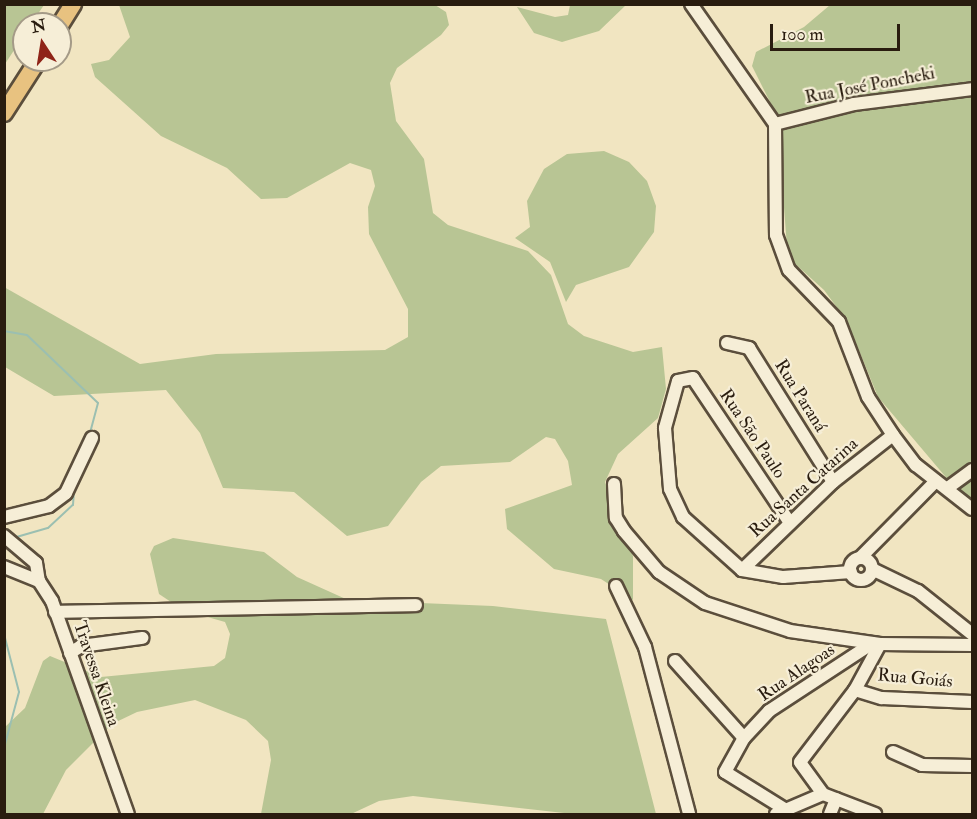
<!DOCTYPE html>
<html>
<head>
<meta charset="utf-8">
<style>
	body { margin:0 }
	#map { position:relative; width:977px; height:819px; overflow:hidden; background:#f1e5c1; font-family:"IM FELL Double Pica",serif }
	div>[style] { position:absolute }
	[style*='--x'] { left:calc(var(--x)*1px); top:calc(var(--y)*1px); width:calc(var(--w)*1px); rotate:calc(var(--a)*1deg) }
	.green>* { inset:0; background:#b8c594 }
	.stream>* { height:2px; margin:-1px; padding:0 1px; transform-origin:1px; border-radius:1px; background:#9bbfb1 }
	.roads { filter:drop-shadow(2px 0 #5b4e3c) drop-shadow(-2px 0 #5b4e3c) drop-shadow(0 2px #5b4e3c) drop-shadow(0 -2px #5b4e3c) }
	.minor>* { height:12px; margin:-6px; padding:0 6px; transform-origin:6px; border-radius:6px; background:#f6eed7 }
	.minor>.ring { margin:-6px; padding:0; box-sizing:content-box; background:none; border:12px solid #f6eed7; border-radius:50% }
	.highway>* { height:16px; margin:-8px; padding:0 8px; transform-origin:8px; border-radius:8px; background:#e8c280 }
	span { translate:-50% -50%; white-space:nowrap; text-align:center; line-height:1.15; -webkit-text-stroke:4.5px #f6eed7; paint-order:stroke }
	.street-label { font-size:18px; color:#291c0f }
	.frame { position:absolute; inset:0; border:6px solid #291c0f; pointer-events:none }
	.north { position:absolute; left:12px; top:12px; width:60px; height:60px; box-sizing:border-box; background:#f6eed7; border:2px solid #a49a87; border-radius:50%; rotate:348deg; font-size:16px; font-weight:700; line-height:24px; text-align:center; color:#291c0f }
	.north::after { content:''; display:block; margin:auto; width:21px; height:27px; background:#8f2418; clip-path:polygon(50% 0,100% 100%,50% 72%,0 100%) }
	.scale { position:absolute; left:770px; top:24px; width:130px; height:27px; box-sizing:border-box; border:3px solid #291c0f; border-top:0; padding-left:8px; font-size:18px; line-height:21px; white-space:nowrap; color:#291c0f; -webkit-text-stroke:4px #f6eed7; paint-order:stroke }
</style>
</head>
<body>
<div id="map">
	<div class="green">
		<i style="clip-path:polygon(5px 4px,44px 5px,31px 24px,24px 24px,24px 35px,5px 64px)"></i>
		<i style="clip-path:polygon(119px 5px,435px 5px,446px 12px,449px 25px,441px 35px,397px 68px,390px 83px,396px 121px,424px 159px,433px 213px,448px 225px,528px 251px,551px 275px,568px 324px,584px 336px,633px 352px,662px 347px,666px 389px,658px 418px,618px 454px,605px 482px,633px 556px,633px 600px,601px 579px,554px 569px,507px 529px,505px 509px,572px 485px,568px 461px,555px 439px,546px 437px,510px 462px,441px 466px,421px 482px,388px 526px,347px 536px,294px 492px,223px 488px,200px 433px,166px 390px,54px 396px,5px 367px,4px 287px,140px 364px,216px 354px,385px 350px,408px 337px,408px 309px,369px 234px,368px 207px,375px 186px,371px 170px,350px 163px,287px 198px,261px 199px,227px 168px,161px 136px,95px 77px,91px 64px,109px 60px,130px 37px)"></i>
		<i style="clip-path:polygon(570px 5px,570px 4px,626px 5px,599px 31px,562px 42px,534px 33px,517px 7px,555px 17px,568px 15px)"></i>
		<i style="clip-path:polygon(830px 5px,972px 5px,972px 508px,878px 397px,847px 321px,824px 290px,793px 262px,787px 247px,777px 116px,752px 66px,756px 52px,804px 27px)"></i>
		<i style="clip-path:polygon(604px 151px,629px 162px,647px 181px,656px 206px,654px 232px,629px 267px,576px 285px,566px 302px,550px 262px,515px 238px,530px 227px,527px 201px,544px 169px,567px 154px)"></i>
		<i style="clip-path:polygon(173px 538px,264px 552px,297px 577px,348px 600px,493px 606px,606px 619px,656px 814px,573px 814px,413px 796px,379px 801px,351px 814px,261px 814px,271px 760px,268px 741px,246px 720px,195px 700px,137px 712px,112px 724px,66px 770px,43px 814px,5px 814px,5px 727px,25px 708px,43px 661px,50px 656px,101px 677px,214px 666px,225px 658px,230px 634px,225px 622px,183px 610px,159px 594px,150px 554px,154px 546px)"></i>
	</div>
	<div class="stream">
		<i style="--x:4;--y:331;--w:23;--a:10"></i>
		<i style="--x:27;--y:335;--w:98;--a:43.8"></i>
		<i style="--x:98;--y:403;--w:31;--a:105"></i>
		<i style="--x:13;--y:538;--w:36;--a:-16"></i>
		<i style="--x:48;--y:528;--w:34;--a:-43"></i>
		<i style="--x:73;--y:505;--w:16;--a:-86"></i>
		<i style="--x:4;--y:634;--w:60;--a:75.5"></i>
		<i style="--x:19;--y:692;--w:58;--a:105"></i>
	</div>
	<div class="roads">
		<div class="minor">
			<i style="--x:691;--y:4;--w:146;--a:55"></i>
			<i style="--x:775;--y:124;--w:111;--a:89.5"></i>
			<i style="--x:776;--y:235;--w:37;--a:70"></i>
			<i style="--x:789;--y:270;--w:72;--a:46.1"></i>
			<i style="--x:839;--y:322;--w:80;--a:68.9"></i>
			<i style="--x:868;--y:397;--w:45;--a:56.7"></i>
			<i style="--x:893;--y:435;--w:38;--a:53"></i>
			<i style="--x:916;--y:465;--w:71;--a:38.2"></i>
			<i style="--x:775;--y:124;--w:81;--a:-14.2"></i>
			<i style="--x:854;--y:104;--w:119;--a:-7.2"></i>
			<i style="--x:727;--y:343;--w:23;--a:13"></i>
			<i style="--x:749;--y:348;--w:158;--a:57.9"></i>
			<i style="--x:614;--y:484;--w:34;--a:87"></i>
			<i style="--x:616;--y:518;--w:15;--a:58"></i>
			<i style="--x:624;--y:531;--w:54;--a:49.5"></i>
			<i style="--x:659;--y:572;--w:55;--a:34"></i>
			<i style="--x:705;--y:603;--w:89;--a:18.2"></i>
			<i style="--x:790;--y:631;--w:91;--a:8.2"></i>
			<i style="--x:880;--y:644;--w:92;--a:0.6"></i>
			<i style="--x:949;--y:487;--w:29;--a:-36"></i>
			<i style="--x:4;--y:517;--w:46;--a:-13.7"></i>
			<i style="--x:49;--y:506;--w:21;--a:-37"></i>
			<i style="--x:66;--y:493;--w:61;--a:-64.7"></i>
			<i style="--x:790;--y:523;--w:174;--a:-123.8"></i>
			<i style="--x:693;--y:378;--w:15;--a:169"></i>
			<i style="--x:678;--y:381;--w:49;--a:105.5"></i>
			<i style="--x:665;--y:428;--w:61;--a:85.3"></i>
			<i style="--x:670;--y:489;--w:31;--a:65"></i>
			<i style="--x:683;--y:517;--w:79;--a:41.9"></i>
			<i style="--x:742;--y:570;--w:42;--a:9.7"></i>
			<i style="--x:783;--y:577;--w:68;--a:-4.2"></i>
			<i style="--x:4;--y:536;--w:42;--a:40.2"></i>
			<i style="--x:36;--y:563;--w:18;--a:81"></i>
			<i style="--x:860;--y:558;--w:108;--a:-45.4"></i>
			<i class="ring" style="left:850px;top:558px;width:10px;height:10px"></i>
			<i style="--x:4;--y:567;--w:38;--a:22"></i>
			<i style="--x:39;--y:581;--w:24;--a:57"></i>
			<i style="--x:52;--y:601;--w:226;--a:70.4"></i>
			<i style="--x:872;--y:569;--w:51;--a:25.6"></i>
			<i style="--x:918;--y:591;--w:69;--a:38.5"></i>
			<i style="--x:742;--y:570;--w:127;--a:-44"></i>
			<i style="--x:833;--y:482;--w:76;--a:-38.1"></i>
			<i style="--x:616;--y:586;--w:68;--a:64.6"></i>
			<i style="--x:645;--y:647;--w:173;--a:75.2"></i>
			<i style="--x:55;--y:612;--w:361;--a:-1.1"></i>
			<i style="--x:70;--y:653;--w:13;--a:-32"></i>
			<i style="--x:81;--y:646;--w:62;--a:-7.5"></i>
			<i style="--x:675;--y:661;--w:103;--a:48.1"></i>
			<i style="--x:855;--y:690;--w:28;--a:17"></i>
			<i style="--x:882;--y:698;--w:90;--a:2.5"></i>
			<i style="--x:893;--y:752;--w:32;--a:24"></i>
			<i style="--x:922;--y:765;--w:50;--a:1.1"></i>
			<i style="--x:823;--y:794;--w:39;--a:-126"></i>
			<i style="--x:800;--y:762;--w:91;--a:-52.6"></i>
			<i style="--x:855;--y:690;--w:52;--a:-61.5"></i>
			<i style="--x:783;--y:808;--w:68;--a:-148.2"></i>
			<i style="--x:725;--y:772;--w:39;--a:-61"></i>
			<i style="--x:744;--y:738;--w:37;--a:-47"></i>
			<i style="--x:769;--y:711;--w:124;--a:-33.2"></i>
			<i style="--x:776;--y:814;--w:51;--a:-23.1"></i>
			<i style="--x:823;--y:794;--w:56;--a:21"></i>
			<i style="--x:830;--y:814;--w:16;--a:-68"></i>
		</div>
		<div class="highway">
			<i style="--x:60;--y:25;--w:25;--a:-58"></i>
			<i style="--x:4;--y:113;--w:63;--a:-57.3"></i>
		</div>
	</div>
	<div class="street-label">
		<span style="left:870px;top:86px;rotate:-11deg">Rua José Poncheki</span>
		<span style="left:800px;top:396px;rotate:58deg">Rua Paraná</span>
		<span style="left:752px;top:434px;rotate:56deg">Rua São Paulo</span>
		<span style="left:804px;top:488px;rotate:-42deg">Rua Santa Catarina</span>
		<span style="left:797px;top:673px;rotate:-34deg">Rua Alagoas</span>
		<span style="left:96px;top:674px;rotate:71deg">Travessa Kleina</span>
		<span style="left:915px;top:679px;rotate:5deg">Rua Goiás</span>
	</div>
	<div class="frame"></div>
	<div class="north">N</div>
	<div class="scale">100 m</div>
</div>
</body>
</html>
